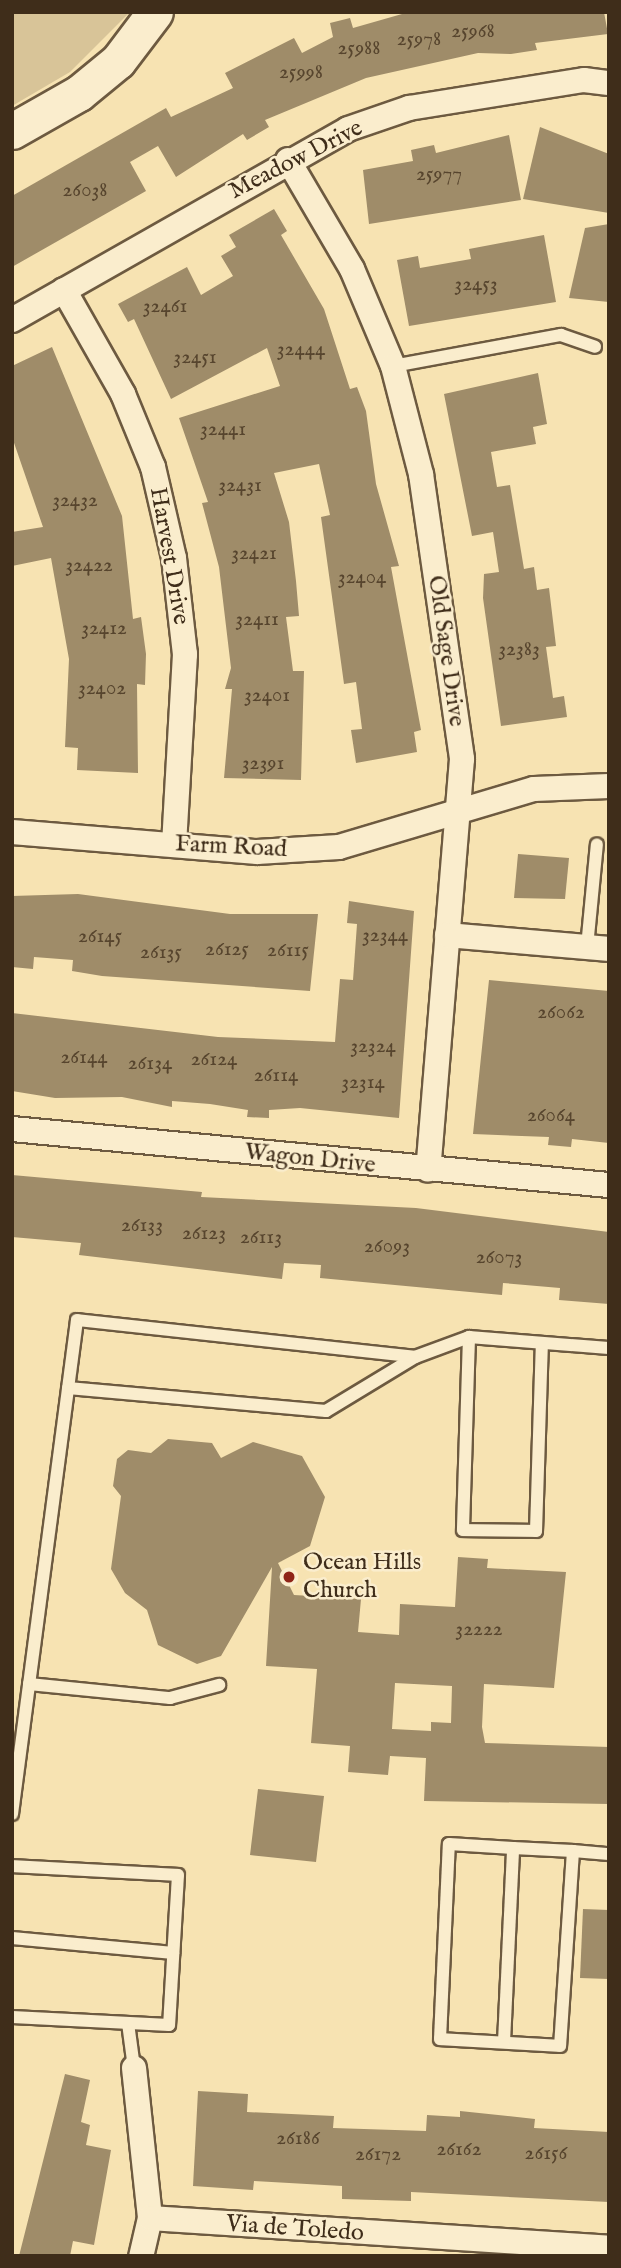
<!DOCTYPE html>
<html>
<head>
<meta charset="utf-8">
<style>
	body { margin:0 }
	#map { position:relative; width:621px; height:2268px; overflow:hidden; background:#f7e3b2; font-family:"IM FELL English",serif }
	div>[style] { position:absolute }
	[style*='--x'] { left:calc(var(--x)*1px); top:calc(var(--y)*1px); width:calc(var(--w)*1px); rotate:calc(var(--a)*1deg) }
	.green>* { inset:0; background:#d8c498 }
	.building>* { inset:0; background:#9f8c69 }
	.roads { filter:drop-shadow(2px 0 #6d5a40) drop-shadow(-2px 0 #6d5a40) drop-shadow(0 2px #6d5a40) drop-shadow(0 -2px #6d5a40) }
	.lane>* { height:12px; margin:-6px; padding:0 6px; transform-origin:6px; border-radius:6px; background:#faedcd }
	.street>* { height:24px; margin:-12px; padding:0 12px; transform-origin:12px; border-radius:12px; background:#faedcd }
	.secondary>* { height:35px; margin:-17.5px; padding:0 17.5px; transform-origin:17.5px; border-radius:17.5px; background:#faedcd }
	.dots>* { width:19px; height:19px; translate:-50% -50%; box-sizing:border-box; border:4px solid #faedcd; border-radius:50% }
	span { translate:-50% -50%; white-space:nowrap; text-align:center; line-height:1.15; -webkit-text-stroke:5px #faedcd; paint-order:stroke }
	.number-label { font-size:21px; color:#57452e }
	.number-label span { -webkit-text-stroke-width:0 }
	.street-label { font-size:24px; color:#3f2d1a }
	.poi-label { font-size:24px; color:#3f2d1a }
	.left { translate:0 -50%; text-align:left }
	.frame { position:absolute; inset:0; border:14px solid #3f2d1a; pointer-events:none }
</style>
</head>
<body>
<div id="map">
	<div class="green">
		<i style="clip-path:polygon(12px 12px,130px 12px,70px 72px,12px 106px)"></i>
	</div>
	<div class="building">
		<i style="clip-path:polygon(409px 12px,604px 12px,608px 34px,535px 43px,537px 50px,511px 54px,478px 53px,366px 78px,265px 120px,269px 127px,247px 140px,243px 134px,176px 177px,158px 146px,130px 162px,146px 191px,12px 267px,12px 196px,166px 108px,171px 117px,233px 88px,225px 73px,294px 38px,302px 53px,333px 37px,330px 23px,350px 18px,353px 28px)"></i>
		<i style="clip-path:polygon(540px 127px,609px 154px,609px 213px,523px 199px)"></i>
		<i style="clip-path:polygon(509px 135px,521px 200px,369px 224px,363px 170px,413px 161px,411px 150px,434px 145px,436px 153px)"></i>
		<i style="clip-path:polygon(274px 209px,287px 231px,281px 235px,324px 309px,350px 389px,357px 387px,366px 411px,376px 484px,399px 566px,391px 567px,421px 730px,414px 732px,417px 752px,356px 763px,351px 730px,362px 729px,356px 682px,344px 684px,321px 517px,330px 515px,319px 464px,274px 473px,289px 522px,296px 581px,299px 616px,286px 617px,293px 671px,304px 671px,301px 780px,224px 778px,232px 689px,225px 689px,231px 668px,219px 567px,202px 503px,208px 502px,179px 418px,280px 386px,267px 348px,171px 399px,134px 319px,128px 322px,118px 304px,187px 267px,201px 295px,233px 276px,221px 256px,236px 247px,229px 235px)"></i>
		<i style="clip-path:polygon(609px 224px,609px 302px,569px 298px,585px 228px)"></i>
		<i style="clip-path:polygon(544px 235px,556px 302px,409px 326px,397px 260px,418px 256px,420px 268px,471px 259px,469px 249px)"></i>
		<i style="clip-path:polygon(52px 347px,122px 516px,133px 619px,141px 617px,146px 654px,145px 685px,137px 684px,138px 773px,77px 770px,78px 748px,65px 747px,69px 659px,51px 558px,12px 566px,12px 532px,43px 527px,12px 437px,12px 366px)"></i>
		<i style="clip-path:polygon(538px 373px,547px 424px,533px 427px,536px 444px,491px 452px,497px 487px,510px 485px,524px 569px,534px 567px,537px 590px,549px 588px,556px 646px,546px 647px,553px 698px,564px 696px,567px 717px,501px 726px,483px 598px,484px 574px,499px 572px,493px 532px,472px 536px,444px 394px)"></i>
		<i style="clip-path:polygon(518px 854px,569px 858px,565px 899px,514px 898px)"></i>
		<i style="clip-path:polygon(78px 894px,230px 914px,318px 914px,310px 991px,102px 976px,72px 971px,73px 960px,34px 957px,33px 969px,12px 967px,12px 896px)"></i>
		<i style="clip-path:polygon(349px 901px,414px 911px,399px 1118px,300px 1108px,269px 1110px,269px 1118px,247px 1117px,248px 1110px,210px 1104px,172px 1101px,172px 1107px,122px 1097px,55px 1098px,12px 1091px,12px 1013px,218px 1037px,335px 1042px,340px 979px,353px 980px,357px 924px,347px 923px)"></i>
		<i style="clip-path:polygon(489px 980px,609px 991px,609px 1143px,572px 1139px,571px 1147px,548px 1145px,549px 1137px,473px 1134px)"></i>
		<i style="clip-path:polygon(12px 1175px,202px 1192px,201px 1197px,416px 1208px,609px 1232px,609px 1304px,559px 1300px,560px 1288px,503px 1283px,502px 1295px,320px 1278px,321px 1265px,284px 1263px,282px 1279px,79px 1255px,81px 1243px,12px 1237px)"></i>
		<i style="clip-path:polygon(evenodd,168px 1439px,212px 1443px,221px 1458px,253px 1442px,302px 1456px,325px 1497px,310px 1546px,278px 1563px,294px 1595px,361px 1599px,358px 1632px,399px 1635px,400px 1604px,455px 1607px,458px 1557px,488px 1559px,487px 1568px,566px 1572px,554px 1688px,484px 1684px,482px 1727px,485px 1743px,609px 1747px,609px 1804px,424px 1801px,426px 1758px,390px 1756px,388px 1775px,348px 1772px,350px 1746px,311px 1743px,317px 1669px,266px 1666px,272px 1567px,221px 1656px,197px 1664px,158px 1645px,147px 1610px,125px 1593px,111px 1569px,121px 1496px,113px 1486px,117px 1459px,128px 1450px,151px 1453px,168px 1439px,395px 1683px,452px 1686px,451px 1723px,431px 1722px,431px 1731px,392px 1729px,395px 1683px)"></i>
		<i style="clip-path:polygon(258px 1789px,324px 1796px,316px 1862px,250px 1855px)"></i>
		<i style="clip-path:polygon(583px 1909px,609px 1910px,609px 1979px,580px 1978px)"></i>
		<i style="clip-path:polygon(65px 2074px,90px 2080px,81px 2122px,90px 2125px,86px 2145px,111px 2150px,94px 2245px,73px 2241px,70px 2256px,19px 2256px)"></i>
		<i style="clip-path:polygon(198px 2091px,248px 2094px,247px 2112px,334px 2116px,333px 2128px,426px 2131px,427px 2115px,460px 2117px,460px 2111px,535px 2119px,534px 2128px,609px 2132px,609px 2202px,411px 2192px,411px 2201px,342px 2199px,342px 2186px,254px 2181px,253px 2190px,193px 2186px)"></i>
	</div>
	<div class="roads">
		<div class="lane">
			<i style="--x:393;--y:366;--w:171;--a:-10.5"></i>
			<i style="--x:561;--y:335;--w:36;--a:19"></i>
			<i style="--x:587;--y:947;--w:103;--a:-84.5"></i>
			<i style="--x:469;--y:1337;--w:193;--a:91.8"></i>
			<i style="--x:463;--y:1530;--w:73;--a:0.8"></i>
			<i style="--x:536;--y:1531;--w:188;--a:-88.2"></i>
			<i style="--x:68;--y:1388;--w:259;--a:5.1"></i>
			<i style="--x:326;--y:1411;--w:104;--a:-31.2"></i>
			<i style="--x:415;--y:1357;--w:58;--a:-20.3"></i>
			<i style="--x:469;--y:1337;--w:140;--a:4.5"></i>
			<i style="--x:29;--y:1684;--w:142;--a:5.7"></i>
			<i style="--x:170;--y:1698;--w:51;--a:-14.9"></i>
			<i style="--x:12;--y:1814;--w:498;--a:-82.5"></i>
			<i style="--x:77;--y:1320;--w:340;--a:6.2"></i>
			<i style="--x:573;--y:1851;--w:195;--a:93.8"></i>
			<i style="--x:560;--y:2046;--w:120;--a:-176.7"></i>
			<i style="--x:440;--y:2039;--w:195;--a:-87.4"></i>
			<i style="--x:449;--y:1844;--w:64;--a:3.6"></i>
			<i style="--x:513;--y:1848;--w:60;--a:2.9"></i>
			<i style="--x:573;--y:1851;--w:36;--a:5"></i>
			<i style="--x:12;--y:1866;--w:166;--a:3.1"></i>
			<i style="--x:178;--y:1875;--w:150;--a:93.4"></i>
			<i style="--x:169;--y:2025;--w:157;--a:-177.1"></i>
			<i style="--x:12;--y:1938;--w:162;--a:5.3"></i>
			<i style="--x:128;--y:2023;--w:45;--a:82.4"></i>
			<i style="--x:504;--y:2042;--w:194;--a:-87.3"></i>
		</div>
		<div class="street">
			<i style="--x:288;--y:160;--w:126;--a:59.6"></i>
			<i style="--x:352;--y:269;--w:105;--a:67.1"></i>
			<i style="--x:393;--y:366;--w:112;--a:75.5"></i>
			<i style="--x:421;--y:474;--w:288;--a:81.8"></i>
			<i style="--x:462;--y:759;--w:412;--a:94.7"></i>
			<i style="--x:64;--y:290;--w:120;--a:60.4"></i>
			<i style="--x:123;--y:394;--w:79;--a:67.7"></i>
			<i style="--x:153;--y:467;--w:93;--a:77"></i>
			<i style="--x:174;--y:558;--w:97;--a:83.5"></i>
			<i style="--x:185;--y:654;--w:190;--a:93.3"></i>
			<i style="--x:12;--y:320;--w:386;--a:-29.6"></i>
			<i style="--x:348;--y:129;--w:65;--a:-19"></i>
			<i style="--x:409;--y:108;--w:177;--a:-9.1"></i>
			<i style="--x:584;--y:80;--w:25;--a:7"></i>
			<i style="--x:12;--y:832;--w:246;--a:4.7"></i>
			<i style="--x:257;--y:852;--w:82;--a:-3.5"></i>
			<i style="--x:339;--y:847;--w:203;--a:-16.6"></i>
			<i style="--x:534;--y:789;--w:75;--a:-2.3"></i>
			<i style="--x:447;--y:935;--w:163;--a:4.9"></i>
			<i style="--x:12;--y:1129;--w:600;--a:5.36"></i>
			<i style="--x:134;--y:2068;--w:151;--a:83.9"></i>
			<i style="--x:150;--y:2218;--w:39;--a:103"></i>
			<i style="--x:150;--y:2218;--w:460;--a:3.7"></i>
		</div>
		<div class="secondary">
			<i style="--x:12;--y:131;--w:77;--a:-29.6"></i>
			<i style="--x:79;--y:93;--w:50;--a:-39.4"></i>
			<i style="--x:118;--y:61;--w:61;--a:-52.9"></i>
		</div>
	</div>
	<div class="dots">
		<i style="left:289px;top:1577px;background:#8f2418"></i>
	</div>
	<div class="number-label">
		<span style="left:473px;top:32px">25968</span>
		<span style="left:419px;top:40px">25978</span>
		<span style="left:359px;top:49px">25988</span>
		<span style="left:301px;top:73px">25998</span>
		<span style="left:439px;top:175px">25977</span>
		<span style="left:85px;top:191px">26038</span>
		<span style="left:476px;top:285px">32453</span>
		<span style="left:165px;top:307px">32461</span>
		<span style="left:301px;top:350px">32444</span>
		<span style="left:195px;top:358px">32451</span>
		<span style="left:223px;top:430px">32441</span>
		<span style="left:240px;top:486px">32431</span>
		<span style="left:75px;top:501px">32432</span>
		<span style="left:254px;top:554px">32421</span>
		<span style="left:89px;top:566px">32422</span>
		<span style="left:362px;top:578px">32404</span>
		<span style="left:257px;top:620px">32411</span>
		<span style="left:104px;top:629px">32412</span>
		<span style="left:519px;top:650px">32383</span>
		<span style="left:102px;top:689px">32402</span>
		<span style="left:267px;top:696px">32401</span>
		<span style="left:263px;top:764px">32391</span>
		<span style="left:385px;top:936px">32344</span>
		<span style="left:100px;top:937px">26145</span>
		<span style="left:227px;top:950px">26125</span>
		<span style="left:288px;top:951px">26115</span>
		<span style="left:161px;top:953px">26135</span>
		<span style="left:561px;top:1013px">26062</span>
		<span style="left:373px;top:1047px">32324</span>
		<span style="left:84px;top:1058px">26144</span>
		<span style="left:214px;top:1060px">26124</span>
		<span style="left:150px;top:1064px">26134</span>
		<span style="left:276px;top:1076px">26114</span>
		<span style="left:363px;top:1083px">32314</span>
		<span style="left:551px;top:1116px">26064</span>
		<span style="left:142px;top:1226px">26133</span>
		<span style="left:204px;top:1234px">26123</span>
		<span style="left:261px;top:1238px">26113</span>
		<span style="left:387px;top:1247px">26093</span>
		<span style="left:499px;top:1258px">26073</span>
		<span style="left:479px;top:1630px">32222</span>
		<span style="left:298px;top:2139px">26186</span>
		<span style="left:459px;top:2150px">26162</span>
		<span style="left:546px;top:2154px">26156</span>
		<span style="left:378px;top:2155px">26172</span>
	</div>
	<div class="street-label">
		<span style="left:296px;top:160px;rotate:-27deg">Meadow Drive</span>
		<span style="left:169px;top:556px;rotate:80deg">Harvest Drive</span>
		<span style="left:446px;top:651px;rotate:82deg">Old Sage Drive</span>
		<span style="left:231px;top:847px;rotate:3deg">Farm Road</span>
		<span style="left:310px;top:1159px;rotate:6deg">Wagon Drive</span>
		<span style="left:295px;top:2229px;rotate:4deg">Via de Toledo</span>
	</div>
	<div class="poi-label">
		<span class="left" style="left:303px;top:1577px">Ocean Hills<br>Church</span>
	</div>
	<div class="frame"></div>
</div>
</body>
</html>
